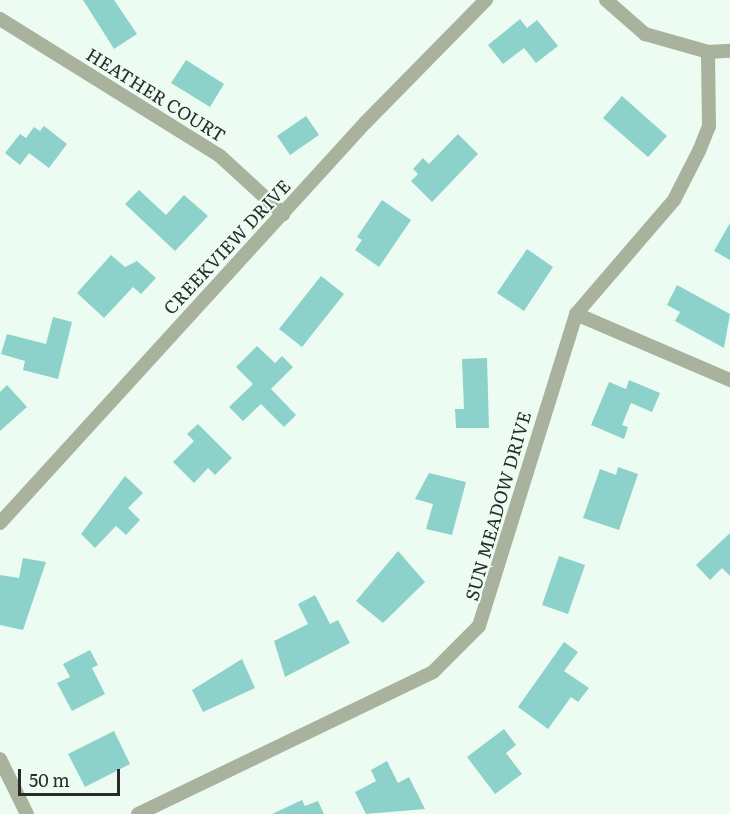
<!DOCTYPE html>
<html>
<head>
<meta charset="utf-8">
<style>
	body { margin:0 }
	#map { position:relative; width:730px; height:814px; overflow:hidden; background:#edfcf2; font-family:Literata,serif }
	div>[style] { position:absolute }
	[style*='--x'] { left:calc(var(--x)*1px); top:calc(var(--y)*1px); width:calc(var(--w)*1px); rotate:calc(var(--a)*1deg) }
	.building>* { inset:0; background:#8cd2ca }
	.minor>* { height:14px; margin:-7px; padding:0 7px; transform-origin:7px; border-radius:7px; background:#a9b29c }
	span { translate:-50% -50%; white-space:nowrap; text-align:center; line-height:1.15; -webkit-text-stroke:4.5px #edfcf2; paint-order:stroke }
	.street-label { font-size:18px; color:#272c29 }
	.scale { position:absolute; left:18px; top:769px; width:102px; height:27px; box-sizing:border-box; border:3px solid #272c29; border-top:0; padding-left:8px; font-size:18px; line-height:21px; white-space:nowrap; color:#272c29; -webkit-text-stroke:4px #edfcf2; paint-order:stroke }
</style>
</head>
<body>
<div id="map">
	<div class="building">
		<i style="clip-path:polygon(83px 0,114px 0,137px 34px,114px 49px)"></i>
		<i style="clip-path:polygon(520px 19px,527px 28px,537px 20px,558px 46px,536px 63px,524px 48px,503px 64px,488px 45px)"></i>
		<i style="clip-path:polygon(186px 60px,224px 84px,210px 107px,171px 83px)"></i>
		<i style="clip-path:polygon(622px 96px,667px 136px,648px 157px,603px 118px)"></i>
		<i style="clip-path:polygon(306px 116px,319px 135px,290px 155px,277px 136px)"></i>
		<i style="clip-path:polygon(44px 126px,67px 144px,49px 168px,29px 153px,20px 165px,5px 153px,20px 134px,26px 138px,34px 127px,40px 131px)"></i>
		<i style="clip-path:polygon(458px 134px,478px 154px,432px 202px,411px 181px,418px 174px,413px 169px,423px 158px,429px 164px)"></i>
		<i style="clip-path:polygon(139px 190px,166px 215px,184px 195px,208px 216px,175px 251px,125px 204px)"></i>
		<i style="clip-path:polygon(382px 200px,411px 220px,379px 267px,355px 250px,362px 240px,357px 237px)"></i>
		<i style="clip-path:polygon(730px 223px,730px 260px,714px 251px)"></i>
		<i style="clip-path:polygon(527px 249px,553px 267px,524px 311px,497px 293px)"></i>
		<i style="clip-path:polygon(111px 255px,125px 267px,137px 261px,156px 278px,141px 294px,133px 287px,104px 318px,77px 293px)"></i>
		<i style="clip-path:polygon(321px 276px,344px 294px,302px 347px,279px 329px)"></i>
		<i style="clip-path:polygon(677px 285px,730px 314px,724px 348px,675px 321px,680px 312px,667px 305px)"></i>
		<i style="clip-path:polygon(53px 317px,72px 322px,58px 379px,23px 370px,25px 361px,1px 354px,7px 334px,46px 344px)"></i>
		<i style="clip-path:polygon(257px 346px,275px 363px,282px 356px,293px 367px,271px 389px,296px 415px,284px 427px,261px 404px,243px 421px,229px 407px,253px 384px,236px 367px)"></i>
		<i style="clip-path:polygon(487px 358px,489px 428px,456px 428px,455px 409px,464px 409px,462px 359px)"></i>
		<i style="clip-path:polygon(629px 380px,660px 393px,652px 412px,631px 403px,622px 425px,628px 427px,624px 439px,591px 425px,609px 382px,626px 389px)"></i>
		<i style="clip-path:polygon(7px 385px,27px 407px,0 431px,0 392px)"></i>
		<i style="clip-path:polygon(198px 424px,232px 458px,215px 475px,208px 468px,194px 483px,173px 462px,194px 441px,187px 434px)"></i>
		<i style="clip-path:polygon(618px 467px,638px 474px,619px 530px,583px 518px,600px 469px,616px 475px)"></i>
		<i style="clip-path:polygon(429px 473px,466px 482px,452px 535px,426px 529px,433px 504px,415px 499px)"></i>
		<i style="clip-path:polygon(125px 476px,143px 493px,128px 508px,140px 520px,126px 535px,116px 526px,95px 548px,81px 534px)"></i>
		<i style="clip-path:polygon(730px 533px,730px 576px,722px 568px,710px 580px,696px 565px)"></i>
		<i style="clip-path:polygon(398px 551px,425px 582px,383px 623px,356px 601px)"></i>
		<i style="clip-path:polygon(559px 556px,585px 565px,568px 614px,542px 605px)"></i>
		<i style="clip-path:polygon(23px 558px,46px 562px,23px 630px,0 625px,0 575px,19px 578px)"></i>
		<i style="clip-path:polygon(315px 595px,330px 624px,338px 620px,350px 643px,285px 677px,274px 641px,308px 624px,298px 604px)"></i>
		<i style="clip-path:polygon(564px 642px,578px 652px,564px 671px,589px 688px,578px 702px,571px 697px,548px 729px,518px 707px)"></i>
		<i style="clip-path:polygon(90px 650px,98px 665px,92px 668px,105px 694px,72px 711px,57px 683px,70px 677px,63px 664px)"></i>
		<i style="clip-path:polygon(242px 659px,255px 688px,203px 712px,192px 690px)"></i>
		<i style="clip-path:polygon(504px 729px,516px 745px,506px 753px,522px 774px,495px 794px,467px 757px)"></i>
		<i style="clip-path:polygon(114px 731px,130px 764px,85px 787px,68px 754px)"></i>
		<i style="clip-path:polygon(387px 761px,398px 783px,409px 777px,425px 809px,366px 814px,355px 792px,376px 781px,371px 770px)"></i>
		<i style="clip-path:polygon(302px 800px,305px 806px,318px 801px,324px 814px,272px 814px)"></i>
	</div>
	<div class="minor">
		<i style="--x:606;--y:0;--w:52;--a:41.1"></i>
		<i style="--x:645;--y:34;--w:66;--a:15.9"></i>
		<i style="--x:708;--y:52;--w:22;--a:-3"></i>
		<i style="--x:0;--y:19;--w:259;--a:31.9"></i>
		<i style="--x:220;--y:156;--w:86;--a:42.6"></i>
		<i style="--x:576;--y:314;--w:168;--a:23.2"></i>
		<i style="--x:0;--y:523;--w:542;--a:-47.62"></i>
		<i style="--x:365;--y:123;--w:173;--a:-45.5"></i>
		<i style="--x:0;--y:759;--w:61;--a:63.9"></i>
		<i style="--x:138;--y:814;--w:327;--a:-25.7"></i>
		<i style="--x:433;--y:672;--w:65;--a:-45"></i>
		<i style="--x:479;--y:626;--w:327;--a:-72.7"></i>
		<i style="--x:576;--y:314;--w:150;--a:-49.3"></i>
		<i style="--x:674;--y:200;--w:55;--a:-63"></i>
		<i style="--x:699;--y:151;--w:27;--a:-68"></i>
		<i style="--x:709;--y:126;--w:74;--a:-90.8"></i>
	</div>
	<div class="street-label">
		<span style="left:156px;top:95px;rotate:32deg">HEATHER COURT</span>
		<span style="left:227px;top:247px;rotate:-47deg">CREEKVIEW DRIVE</span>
		<span style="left:498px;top:506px;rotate:-74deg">SUN MEADOW DRIVE</span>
	</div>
	<div class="scale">50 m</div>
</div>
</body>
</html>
